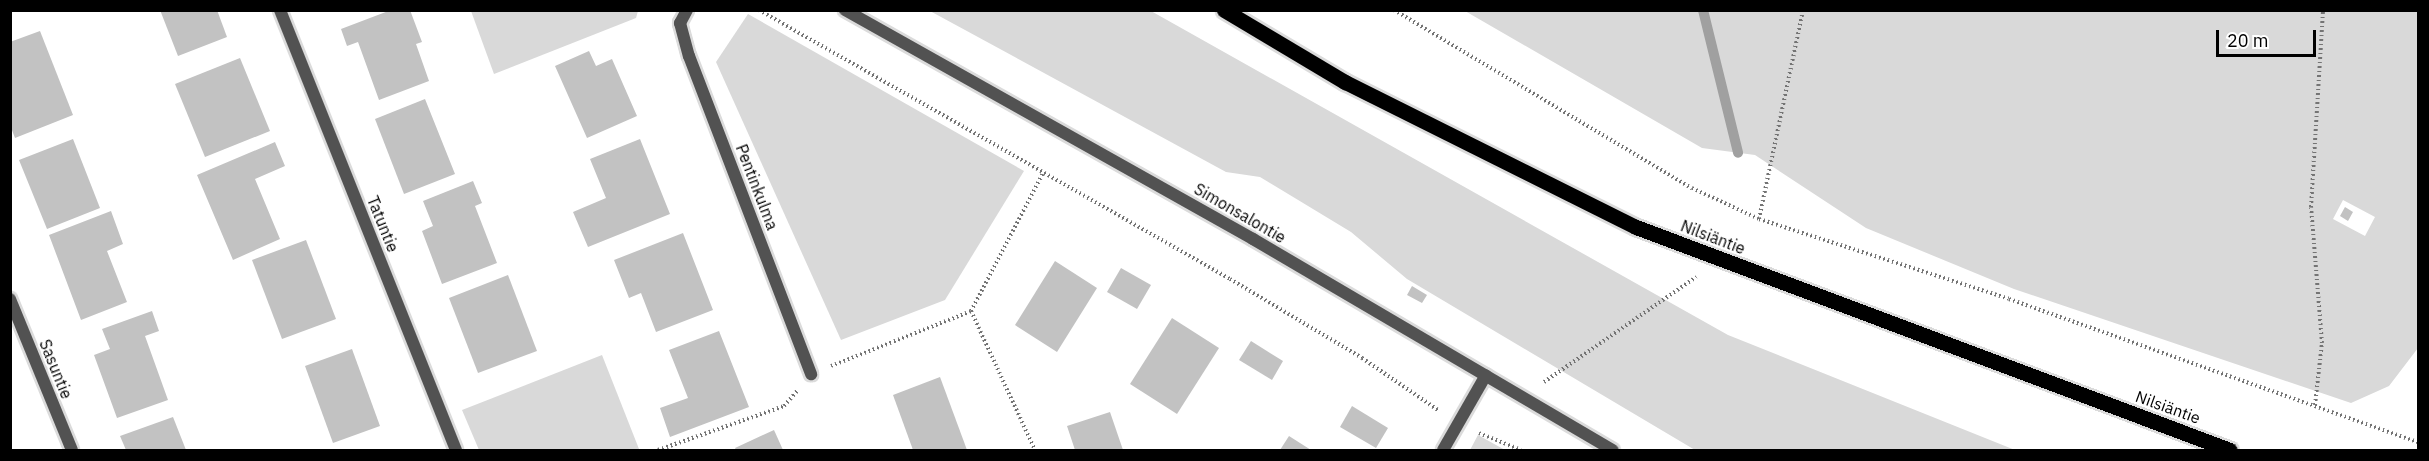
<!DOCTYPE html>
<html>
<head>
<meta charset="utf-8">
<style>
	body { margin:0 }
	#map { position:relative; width:2429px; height:461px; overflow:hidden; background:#fff; font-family:"IBM Plex Sans",sans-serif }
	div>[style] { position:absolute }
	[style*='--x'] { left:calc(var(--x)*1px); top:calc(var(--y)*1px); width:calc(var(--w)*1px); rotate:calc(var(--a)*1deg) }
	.green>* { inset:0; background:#d9d9d9 }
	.stream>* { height:10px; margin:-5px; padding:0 5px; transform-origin:5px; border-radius:5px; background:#a0a0a0 }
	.building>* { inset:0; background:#c2c2c2 }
	.path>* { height:4px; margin-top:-2px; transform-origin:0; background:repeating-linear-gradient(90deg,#747474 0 1.5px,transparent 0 4.5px) }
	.roads { filter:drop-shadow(2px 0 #dbdbdb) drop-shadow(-2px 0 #dbdbdb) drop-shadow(0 2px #dbdbdb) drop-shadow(0 -2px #dbdbdb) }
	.minor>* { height:12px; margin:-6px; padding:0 6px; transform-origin:6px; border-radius:6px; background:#525252 }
	.tertiary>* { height:12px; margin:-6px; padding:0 6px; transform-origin:6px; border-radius:6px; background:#525252 }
	.primary>* { height:15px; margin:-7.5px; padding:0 7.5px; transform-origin:7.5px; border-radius:7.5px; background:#000 }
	span { translate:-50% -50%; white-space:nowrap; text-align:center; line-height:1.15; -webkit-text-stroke:4.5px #fff; paint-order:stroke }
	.street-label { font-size:16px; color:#000 }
	.frame { position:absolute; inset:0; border:12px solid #000; pointer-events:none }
	.scale { position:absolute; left:2216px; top:30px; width:100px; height:27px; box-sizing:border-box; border:3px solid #000; border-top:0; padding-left:8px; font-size:18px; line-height:21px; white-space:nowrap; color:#000; -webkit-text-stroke:4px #fff; paint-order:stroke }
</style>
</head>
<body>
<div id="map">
	<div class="green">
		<i style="clip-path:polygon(471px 11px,471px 10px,638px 11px,636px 18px,494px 74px)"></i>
		<i style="clip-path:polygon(930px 11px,1151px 11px,1728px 335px,2015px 450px,1695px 450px,1407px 279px,1351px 232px,1260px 177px,1226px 172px)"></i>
		<i style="clip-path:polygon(evenodd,1465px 11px,2418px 11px,2418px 348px,2389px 386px,2351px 403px,2014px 289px,1866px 228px,1755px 155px,1702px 148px,1465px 11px,2343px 200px,2375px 217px,2365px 236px,2333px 219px,2343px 200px)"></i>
		<i style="clip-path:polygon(748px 14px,1024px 171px,945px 300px,841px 340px,716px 62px)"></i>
		<i style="clip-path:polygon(602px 355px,639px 449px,479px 450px,462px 410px)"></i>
		<i style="clip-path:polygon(1478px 435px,1505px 450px,1470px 450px)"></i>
	</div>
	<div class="stream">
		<i style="--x:1703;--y:10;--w:147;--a:76.2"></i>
	</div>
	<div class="building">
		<i style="clip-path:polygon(160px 10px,217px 10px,227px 37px,178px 56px)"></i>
		<i style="clip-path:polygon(391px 10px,410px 10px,422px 42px,416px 44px,429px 81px,379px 100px,358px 42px,347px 46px,341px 29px)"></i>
		<i style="clip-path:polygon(40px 31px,73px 115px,15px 138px,10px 125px,10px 42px)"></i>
		<i style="clip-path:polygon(589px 51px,596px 66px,612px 59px,637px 116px,587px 138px,555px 66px)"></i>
		<i style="clip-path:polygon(240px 58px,270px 131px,205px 157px,175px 84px)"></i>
		<i style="clip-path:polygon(425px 99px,455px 174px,404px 194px,375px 119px)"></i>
		<i style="clip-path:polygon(73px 139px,100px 208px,47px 229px,19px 160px)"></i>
		<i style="clip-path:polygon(640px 139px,670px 214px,588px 247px,573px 212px,606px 198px,590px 159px)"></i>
		<i style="clip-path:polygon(275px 142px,285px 166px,255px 179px,280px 239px,233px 260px,197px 175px)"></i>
		<i style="clip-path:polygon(473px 181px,482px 203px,475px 206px,497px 263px,442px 284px,422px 231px,433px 226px,423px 201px)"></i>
		<i style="clip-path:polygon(2345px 207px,2353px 212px,2348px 221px,2340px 216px)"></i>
		<i style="clip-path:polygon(111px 211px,123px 244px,107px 251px,127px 302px,81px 320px,49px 235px)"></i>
		<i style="clip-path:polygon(683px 233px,713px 310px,656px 332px,641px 293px,629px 298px,614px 260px)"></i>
		<i style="clip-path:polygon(306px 240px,336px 319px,282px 339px,252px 260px)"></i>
		<i style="clip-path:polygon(1055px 261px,1097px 288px,1057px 352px,1015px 325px)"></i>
		<i style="clip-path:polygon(1121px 268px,1151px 285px,1137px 309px,1107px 292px)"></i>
		<i style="clip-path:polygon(508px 275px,537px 351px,478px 373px,449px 298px)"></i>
		<i style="clip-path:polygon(1412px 286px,1427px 295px,1422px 303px,1407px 295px)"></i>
		<i style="clip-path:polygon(152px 311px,159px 331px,145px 336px,168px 400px,117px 418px,94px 355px,110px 349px,102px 329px)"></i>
		<i style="clip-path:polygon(1172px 318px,1219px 348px,1177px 414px,1130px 384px)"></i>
		<i style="clip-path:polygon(719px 331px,749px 407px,670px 437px,660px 408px,688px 398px,669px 350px)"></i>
		<i style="clip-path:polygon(1251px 341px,1283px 361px,1272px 380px,1239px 360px)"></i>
		<i style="clip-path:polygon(352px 349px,380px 426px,333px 443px,305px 366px)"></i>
		<i style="clip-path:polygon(940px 377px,967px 450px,913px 450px,893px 395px)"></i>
		<i style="clip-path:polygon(1352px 406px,1388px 428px,1376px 448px,1340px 427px)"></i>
		<i style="clip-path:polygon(1110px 412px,1123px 450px,1075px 450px,1067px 426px)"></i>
		<i style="clip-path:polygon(173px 417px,186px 450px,126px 450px,120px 436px)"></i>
		<i style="clip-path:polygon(774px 430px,783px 450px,736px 450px,735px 448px)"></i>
		<i style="clip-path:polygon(1289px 436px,1311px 450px,1280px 450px)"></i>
	</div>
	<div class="path">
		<i style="--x:759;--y:10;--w:542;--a:29.73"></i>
		<i style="--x:1230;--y:279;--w:154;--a:30.9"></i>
		<i style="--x:1362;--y:358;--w:92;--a:34.4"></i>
		<i style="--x:1394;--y:10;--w:347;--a:30.9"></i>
		<i style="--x:1692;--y:188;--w:74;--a:24.8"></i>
		<i style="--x:1759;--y:219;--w:262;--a:17.7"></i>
		<i style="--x:2009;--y:299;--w:433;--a:19.3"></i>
		<i style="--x:1759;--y:219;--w:214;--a:-78.1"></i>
		<i style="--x:971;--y:311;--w:153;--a:65.3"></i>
		<i style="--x:831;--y:366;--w:150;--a:-21.4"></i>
		<i style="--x:971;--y:311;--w:156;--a:-62.4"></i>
		<i style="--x:1544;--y:382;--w:185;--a:-34.6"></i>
		<i style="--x:2315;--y:405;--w:62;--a:-83.6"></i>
		<i style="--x:2322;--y:343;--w:136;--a:-94.6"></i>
		<i style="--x:2311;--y:207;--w:197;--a:-86.5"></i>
		<i style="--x:1479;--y:433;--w:45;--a:22"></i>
		<i style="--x:658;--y:450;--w:133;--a:-19.2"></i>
		<i style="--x:784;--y:406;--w:20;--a:-49"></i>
	</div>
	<div class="roads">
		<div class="minor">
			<i style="--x:280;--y:10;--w:474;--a:68.2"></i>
			<i style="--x:687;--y:10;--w:15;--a:118"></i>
			<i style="--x:680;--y:23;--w:34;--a:75"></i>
			<i style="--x:689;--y:56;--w:341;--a:69"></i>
			<i style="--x:10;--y:299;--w:163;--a:67.7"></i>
			<i style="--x:1443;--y:450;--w:86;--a:-60.2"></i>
		</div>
		<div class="tertiary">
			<i style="--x:845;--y:10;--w:468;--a:29.3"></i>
			<i style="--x:1253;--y:239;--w:417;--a:30.4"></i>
		</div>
		<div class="primary">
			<i style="--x:1224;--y:10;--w:141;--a:30.8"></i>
			<i style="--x:1345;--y:82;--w:325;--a:26.5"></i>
			<i style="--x:1636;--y:227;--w:634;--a:20.58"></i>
		</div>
	</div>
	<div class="street-label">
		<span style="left:757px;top:187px;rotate:69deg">Pentinkulma</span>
		<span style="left:1240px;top:213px;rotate:30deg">Simonsalontie</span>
		<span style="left:383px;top:224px;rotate:68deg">Tatuntie</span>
		<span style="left:1713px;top:237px;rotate:21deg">Nilsiäntie</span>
		<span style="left:56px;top:369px;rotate:68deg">Sasuntie</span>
		<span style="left:2168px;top:407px;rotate:20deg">Nilsiäntie</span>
	</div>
	<div class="frame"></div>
	<div class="scale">20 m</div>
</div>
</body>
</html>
